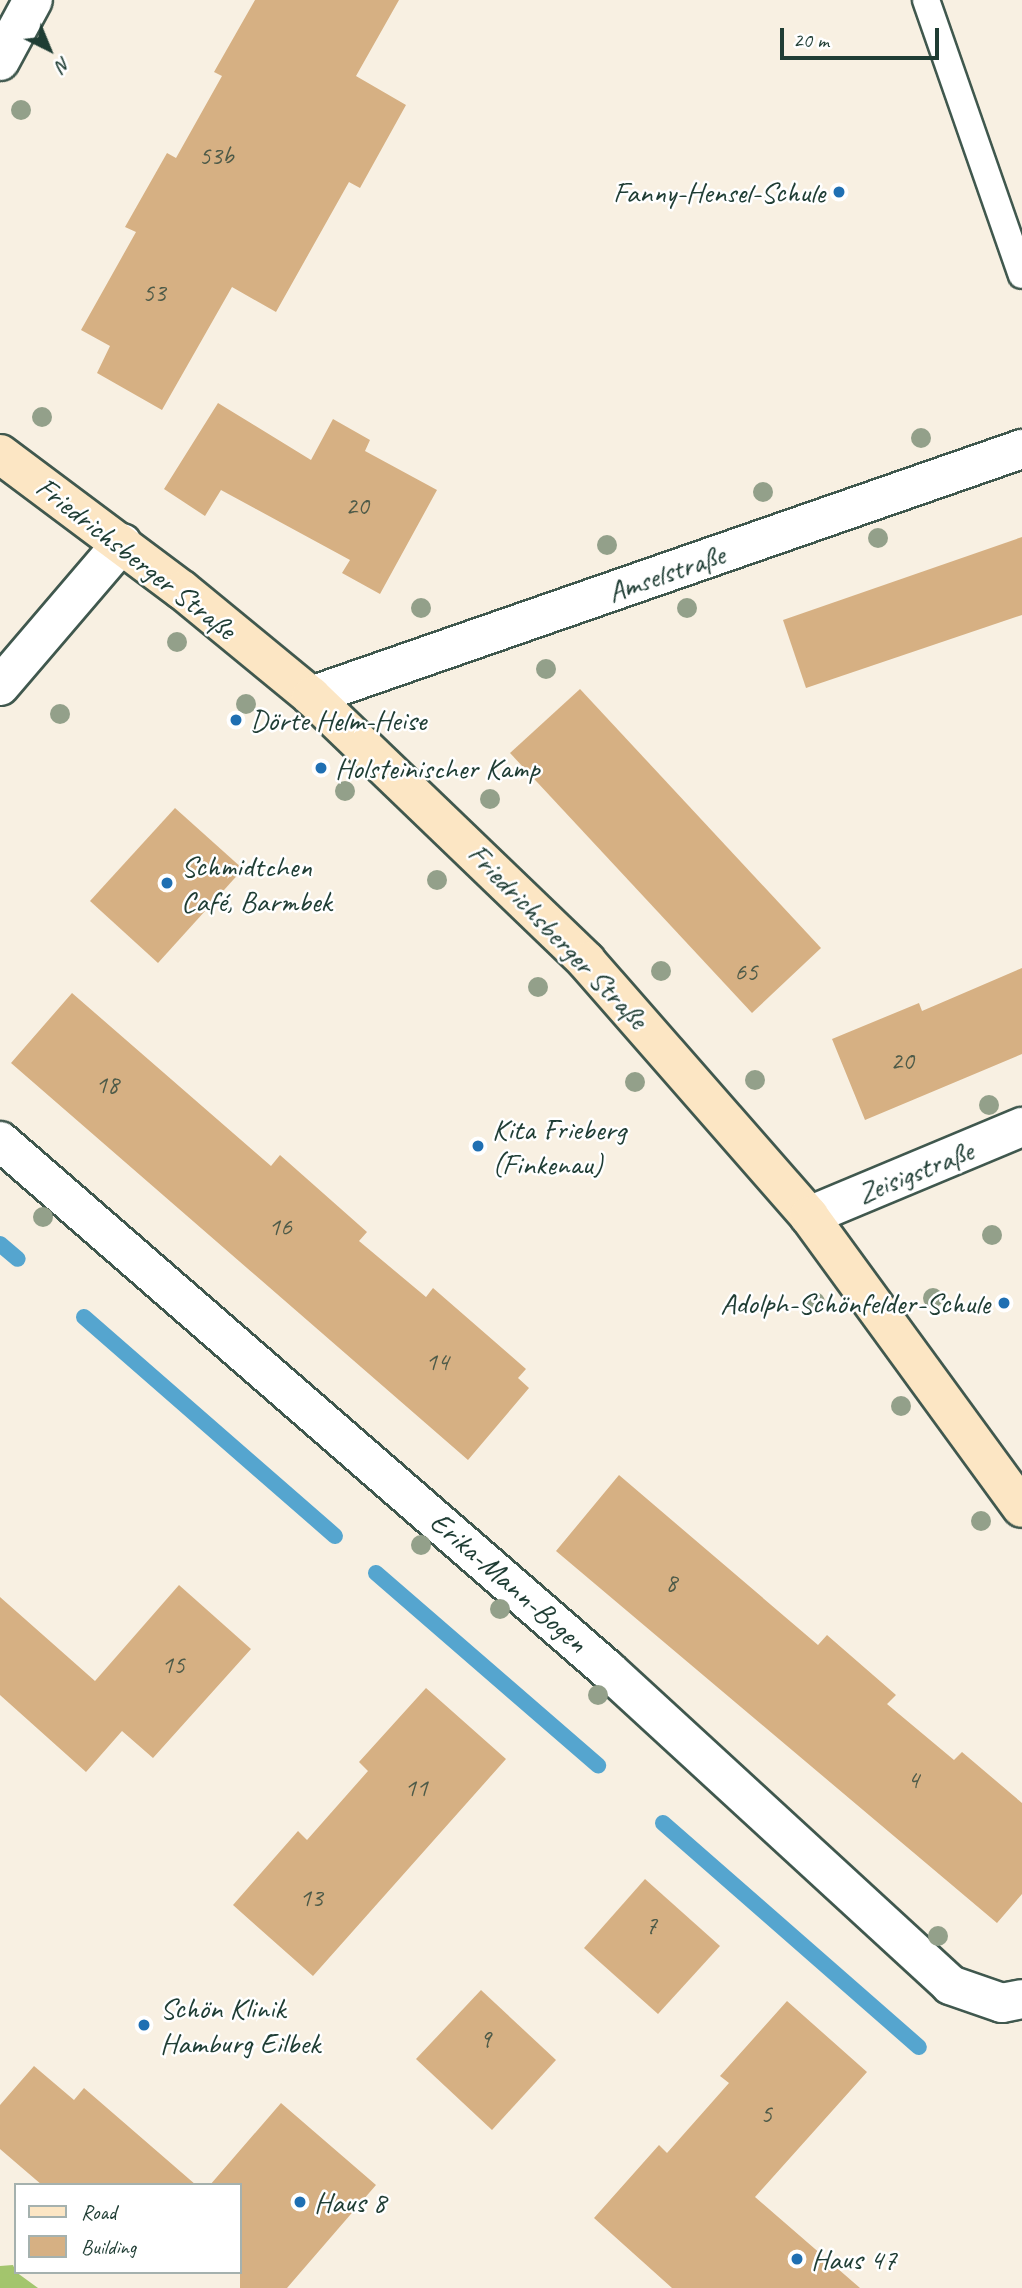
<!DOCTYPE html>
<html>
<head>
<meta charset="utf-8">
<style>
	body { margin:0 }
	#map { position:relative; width:1022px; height:2288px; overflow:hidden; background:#f8f0e2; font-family:Caveat,sans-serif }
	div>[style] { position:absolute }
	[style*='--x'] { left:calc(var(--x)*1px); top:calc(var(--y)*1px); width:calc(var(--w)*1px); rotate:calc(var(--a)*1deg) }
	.green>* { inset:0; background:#a3c56d }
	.stream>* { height:16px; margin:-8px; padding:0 8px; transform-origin:8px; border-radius:8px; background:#55a5cf }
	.building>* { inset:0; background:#d6b083 }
	.roads { filter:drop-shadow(2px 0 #40584e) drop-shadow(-2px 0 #40584e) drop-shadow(0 2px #40584e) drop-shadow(0 -2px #40584e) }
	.lane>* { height:26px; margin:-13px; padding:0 13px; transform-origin:13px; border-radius:13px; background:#fff }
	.street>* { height:38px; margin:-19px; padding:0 19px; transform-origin:19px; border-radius:19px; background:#fff }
	.secondary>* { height:38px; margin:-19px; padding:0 19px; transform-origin:19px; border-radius:19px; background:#fce6c4 }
	.trees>* { width:20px; height:20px; margin:-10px; border-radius:50%; background:#93a08a }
	.dots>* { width:19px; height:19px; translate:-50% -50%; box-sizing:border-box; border:4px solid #fff; border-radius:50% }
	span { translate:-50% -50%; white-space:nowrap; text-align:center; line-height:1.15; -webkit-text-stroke:5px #fff; paint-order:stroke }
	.number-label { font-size:26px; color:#4d5a48 }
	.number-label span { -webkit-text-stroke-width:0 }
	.poi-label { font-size:30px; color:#1f3d34 }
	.right { translate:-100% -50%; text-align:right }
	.left { translate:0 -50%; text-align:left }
	.street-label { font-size:30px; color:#1f3d34 }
	.legend { position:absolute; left:14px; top:2183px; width:228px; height:91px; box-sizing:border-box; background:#fff; border:2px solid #a5b1ae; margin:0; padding:9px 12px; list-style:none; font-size:21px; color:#1f3d34 }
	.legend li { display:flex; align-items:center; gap:14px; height:35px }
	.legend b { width:35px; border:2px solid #a5b1ae }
	.north { position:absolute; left:14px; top:14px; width:70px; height:70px; -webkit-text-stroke:5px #fff; paint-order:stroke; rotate:137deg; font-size:19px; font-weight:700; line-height:28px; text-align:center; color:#1f3d34 }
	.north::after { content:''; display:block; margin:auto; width:24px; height:32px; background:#1f3d34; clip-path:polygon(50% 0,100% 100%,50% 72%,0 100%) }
	.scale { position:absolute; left:780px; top:28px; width:159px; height:32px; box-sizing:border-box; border:4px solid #1f3d34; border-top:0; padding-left:9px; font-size:21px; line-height:24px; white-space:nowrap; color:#1f3d34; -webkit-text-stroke:5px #fff; paint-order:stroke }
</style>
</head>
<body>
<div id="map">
	<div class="green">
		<i style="clip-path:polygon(13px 2265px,16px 2272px,38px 2288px,0 2288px,0 2266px)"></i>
	</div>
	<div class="stream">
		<i style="--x:0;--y:1244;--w:23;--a:40"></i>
		<i style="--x:84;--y:1317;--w:333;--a:41.1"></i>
		<i style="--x:376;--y:1573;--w:294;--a:40.9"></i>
		<i style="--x:663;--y:1823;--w:340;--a:41.2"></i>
	</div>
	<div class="building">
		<i style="clip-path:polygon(255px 0,399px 0,356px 76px,406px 105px,360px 188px,349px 182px,276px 312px,232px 287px,162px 410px,97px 373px,110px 346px,81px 330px,136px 232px,125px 227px,167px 153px,176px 158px,222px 76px,214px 72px)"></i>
		<i style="clip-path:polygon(218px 403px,311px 460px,333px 419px,370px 440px,365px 451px,437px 490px,380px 594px,342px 573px,350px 560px,221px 490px,205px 516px,164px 489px)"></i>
		<i style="clip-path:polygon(1022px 537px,1022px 615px,806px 688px,783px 620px)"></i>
		<i style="clip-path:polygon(580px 689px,821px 948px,752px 1013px,510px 753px)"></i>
		<i style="clip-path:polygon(175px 808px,243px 869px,158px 963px,90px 901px)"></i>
		<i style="clip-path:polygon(1022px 968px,1022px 1054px,865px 1120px,832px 1039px,919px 1003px,922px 1011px)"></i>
		<i style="clip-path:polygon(72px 993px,271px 1166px,280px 1155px,367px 1232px,359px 1241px,426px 1297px,433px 1288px,526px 1369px,518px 1378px,529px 1388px,468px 1460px,11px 1063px)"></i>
		<i style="clip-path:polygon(619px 1475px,818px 1645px,827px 1635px,896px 1695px,887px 1704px,954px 1760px,962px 1752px,1022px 1803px,1022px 1894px,997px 1923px,556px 1551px)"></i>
		<i style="clip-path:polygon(179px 1585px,251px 1649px,153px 1758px,122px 1731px,86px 1772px,0 1695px,0 1597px,95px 1681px)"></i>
		<i style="clip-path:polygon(426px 1688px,506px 1759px,313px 1976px,233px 1905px,298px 1831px,307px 1840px,368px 1771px,359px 1762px)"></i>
		<i style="clip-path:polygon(645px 1879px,720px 1946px,658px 2014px,584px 1948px)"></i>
		<i style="clip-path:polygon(481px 1990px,556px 2060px,492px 2130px,416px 2059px)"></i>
		<i style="clip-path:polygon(787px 2001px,867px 2072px,755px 2197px,860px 2288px,672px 2288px,594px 2218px,659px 2145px,667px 2153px,729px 2083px,720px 2076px)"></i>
		<i style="clip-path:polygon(34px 2066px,74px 2100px,84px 2088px,196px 2185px,42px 2185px,0 2149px,0 2105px)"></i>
		<i style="clip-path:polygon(281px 2103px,376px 2185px,287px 2288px,240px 2288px,240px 2185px,210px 2185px)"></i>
	</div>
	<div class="roads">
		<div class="lane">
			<i style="--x:926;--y:0;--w:291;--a:70.8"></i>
		</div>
		<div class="street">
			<i style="--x:0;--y:61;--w:69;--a:-61.6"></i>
			<i style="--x:0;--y:686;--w:188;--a:-49.5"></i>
			<i style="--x:311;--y:696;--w:753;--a:-19.16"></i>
			<i style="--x:0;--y:1141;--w:806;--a:41.03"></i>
			<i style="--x:608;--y:1670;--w:465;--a:42.6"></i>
			<i style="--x:950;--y:1985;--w:55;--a:19.1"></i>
			<i style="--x:1002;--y:2003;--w:20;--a:-11"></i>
			<i style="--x:809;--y:1216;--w:231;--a:-22.7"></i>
		</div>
		<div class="secondary">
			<i style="--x:0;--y:454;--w:227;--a:36.8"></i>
			<i style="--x:182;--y:590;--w:167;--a:39.4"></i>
			<i style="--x:311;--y:696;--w:382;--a:43.9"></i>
			<i style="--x:586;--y:961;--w:339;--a:48.8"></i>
			<i style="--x:809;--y:1216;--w:361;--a:53.9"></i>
		</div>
	</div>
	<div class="trees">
		<i style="left:21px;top:110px"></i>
		<i style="left:42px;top:417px"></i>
		<i style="left:921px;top:438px"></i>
		<i style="left:763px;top:492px"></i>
		<i style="left:878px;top:538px"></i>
		<i style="left:607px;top:545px"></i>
		<i style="left:421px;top:608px"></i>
		<i style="left:687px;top:608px"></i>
		<i style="left:177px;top:642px"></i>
		<i style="left:546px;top:669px"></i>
		<i style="left:246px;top:704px"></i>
		<i style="left:60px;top:714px"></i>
		<i style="left:345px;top:791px"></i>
		<i style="left:490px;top:799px"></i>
		<i style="left:437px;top:880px"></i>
		<i style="left:661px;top:971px"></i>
		<i style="left:538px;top:987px"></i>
		<i style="left:755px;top:1080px"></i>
		<i style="left:635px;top:1082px"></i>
		<i style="left:989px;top:1105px"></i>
		<i style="left:43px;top:1217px"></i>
		<i style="left:992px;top:1235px"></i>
		<i style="left:933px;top:1298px"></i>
		<i style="left:815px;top:1302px"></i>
		<i style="left:901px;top:1406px"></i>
		<i style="left:981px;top:1521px"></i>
		<i style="left:421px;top:1545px"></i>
		<i style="left:500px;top:1609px"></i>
		<i style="left:598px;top:1695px"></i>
		<i style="left:938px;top:1936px"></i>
	</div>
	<div class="dots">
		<i style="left:839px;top:192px;background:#1f6fb2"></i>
		<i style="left:236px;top:720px;background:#1f6fb2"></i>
		<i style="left:321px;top:768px;background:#1f6fb2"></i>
		<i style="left:167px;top:883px;background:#1f6fb2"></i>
		<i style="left:478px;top:1146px;background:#1f6fb2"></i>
		<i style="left:1004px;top:1303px;background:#1f6fb2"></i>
		<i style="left:144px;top:2025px;background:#1f6fb2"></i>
		<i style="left:300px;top:2202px;background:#1f6fb2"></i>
		<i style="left:797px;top:2259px;background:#1f6fb2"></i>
	</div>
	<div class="number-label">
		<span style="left:216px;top:156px">53b</span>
		<span style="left:154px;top:293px">53</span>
		<span style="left:357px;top:506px">20</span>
		<span style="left:746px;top:972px">65</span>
		<span style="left:902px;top:1061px">20</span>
		<span style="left:107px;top:1085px">18</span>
		<span style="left:280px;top:1227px">16</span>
		<span style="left:437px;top:1362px">14</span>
		<span style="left:671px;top:1583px">8</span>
		<span style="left:173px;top:1665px">15</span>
		<span style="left:913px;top:1780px">4</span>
		<span style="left:416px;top:1788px">11</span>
		<span style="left:311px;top:1898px">13</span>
		<span style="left:651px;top:1926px">7</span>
		<span style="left:485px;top:2039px">9</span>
		<span style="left:766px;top:2114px">5</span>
	</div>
	<div class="poi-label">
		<span class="right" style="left:825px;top:192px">Fanny-Hensel-Schule</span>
		<span class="left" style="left:250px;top:720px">Dörte Helm-Heise</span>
		<span class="left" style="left:335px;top:768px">Holsteinischer Kamp</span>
		<span class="left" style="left:181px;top:883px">Schmidtchen<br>Café, Barmbek</span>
		<span class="left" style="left:492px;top:1146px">Kita Frieberg<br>(Finkenau)</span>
		<span class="right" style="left:990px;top:1303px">Adolph-Schönfelder-Schule</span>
		<span class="left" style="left:160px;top:2025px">Schön Klinik<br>Hamburg Eilbek</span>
		<span class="left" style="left:314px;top:2202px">Haus 8</span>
		<span class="left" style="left:811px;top:2259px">Haus 47</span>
	</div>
	<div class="street-label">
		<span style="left:136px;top:558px;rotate:38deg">Friedrichsberger Straße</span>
		<span style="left:666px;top:573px;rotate:-19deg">Amselstraße</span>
		<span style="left:558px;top:936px;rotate:46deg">Friedrichsberger Straße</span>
		<span style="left:915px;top:1172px;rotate:-22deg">Zeisigstraße</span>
		<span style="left:509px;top:1582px;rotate:41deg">Erika-Mann-Bogen</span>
	</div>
	<ul class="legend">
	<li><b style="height:9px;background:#fce6c4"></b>Road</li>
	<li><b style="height:19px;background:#d6b083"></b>Building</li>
	</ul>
	<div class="north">N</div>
	<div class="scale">20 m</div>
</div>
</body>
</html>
